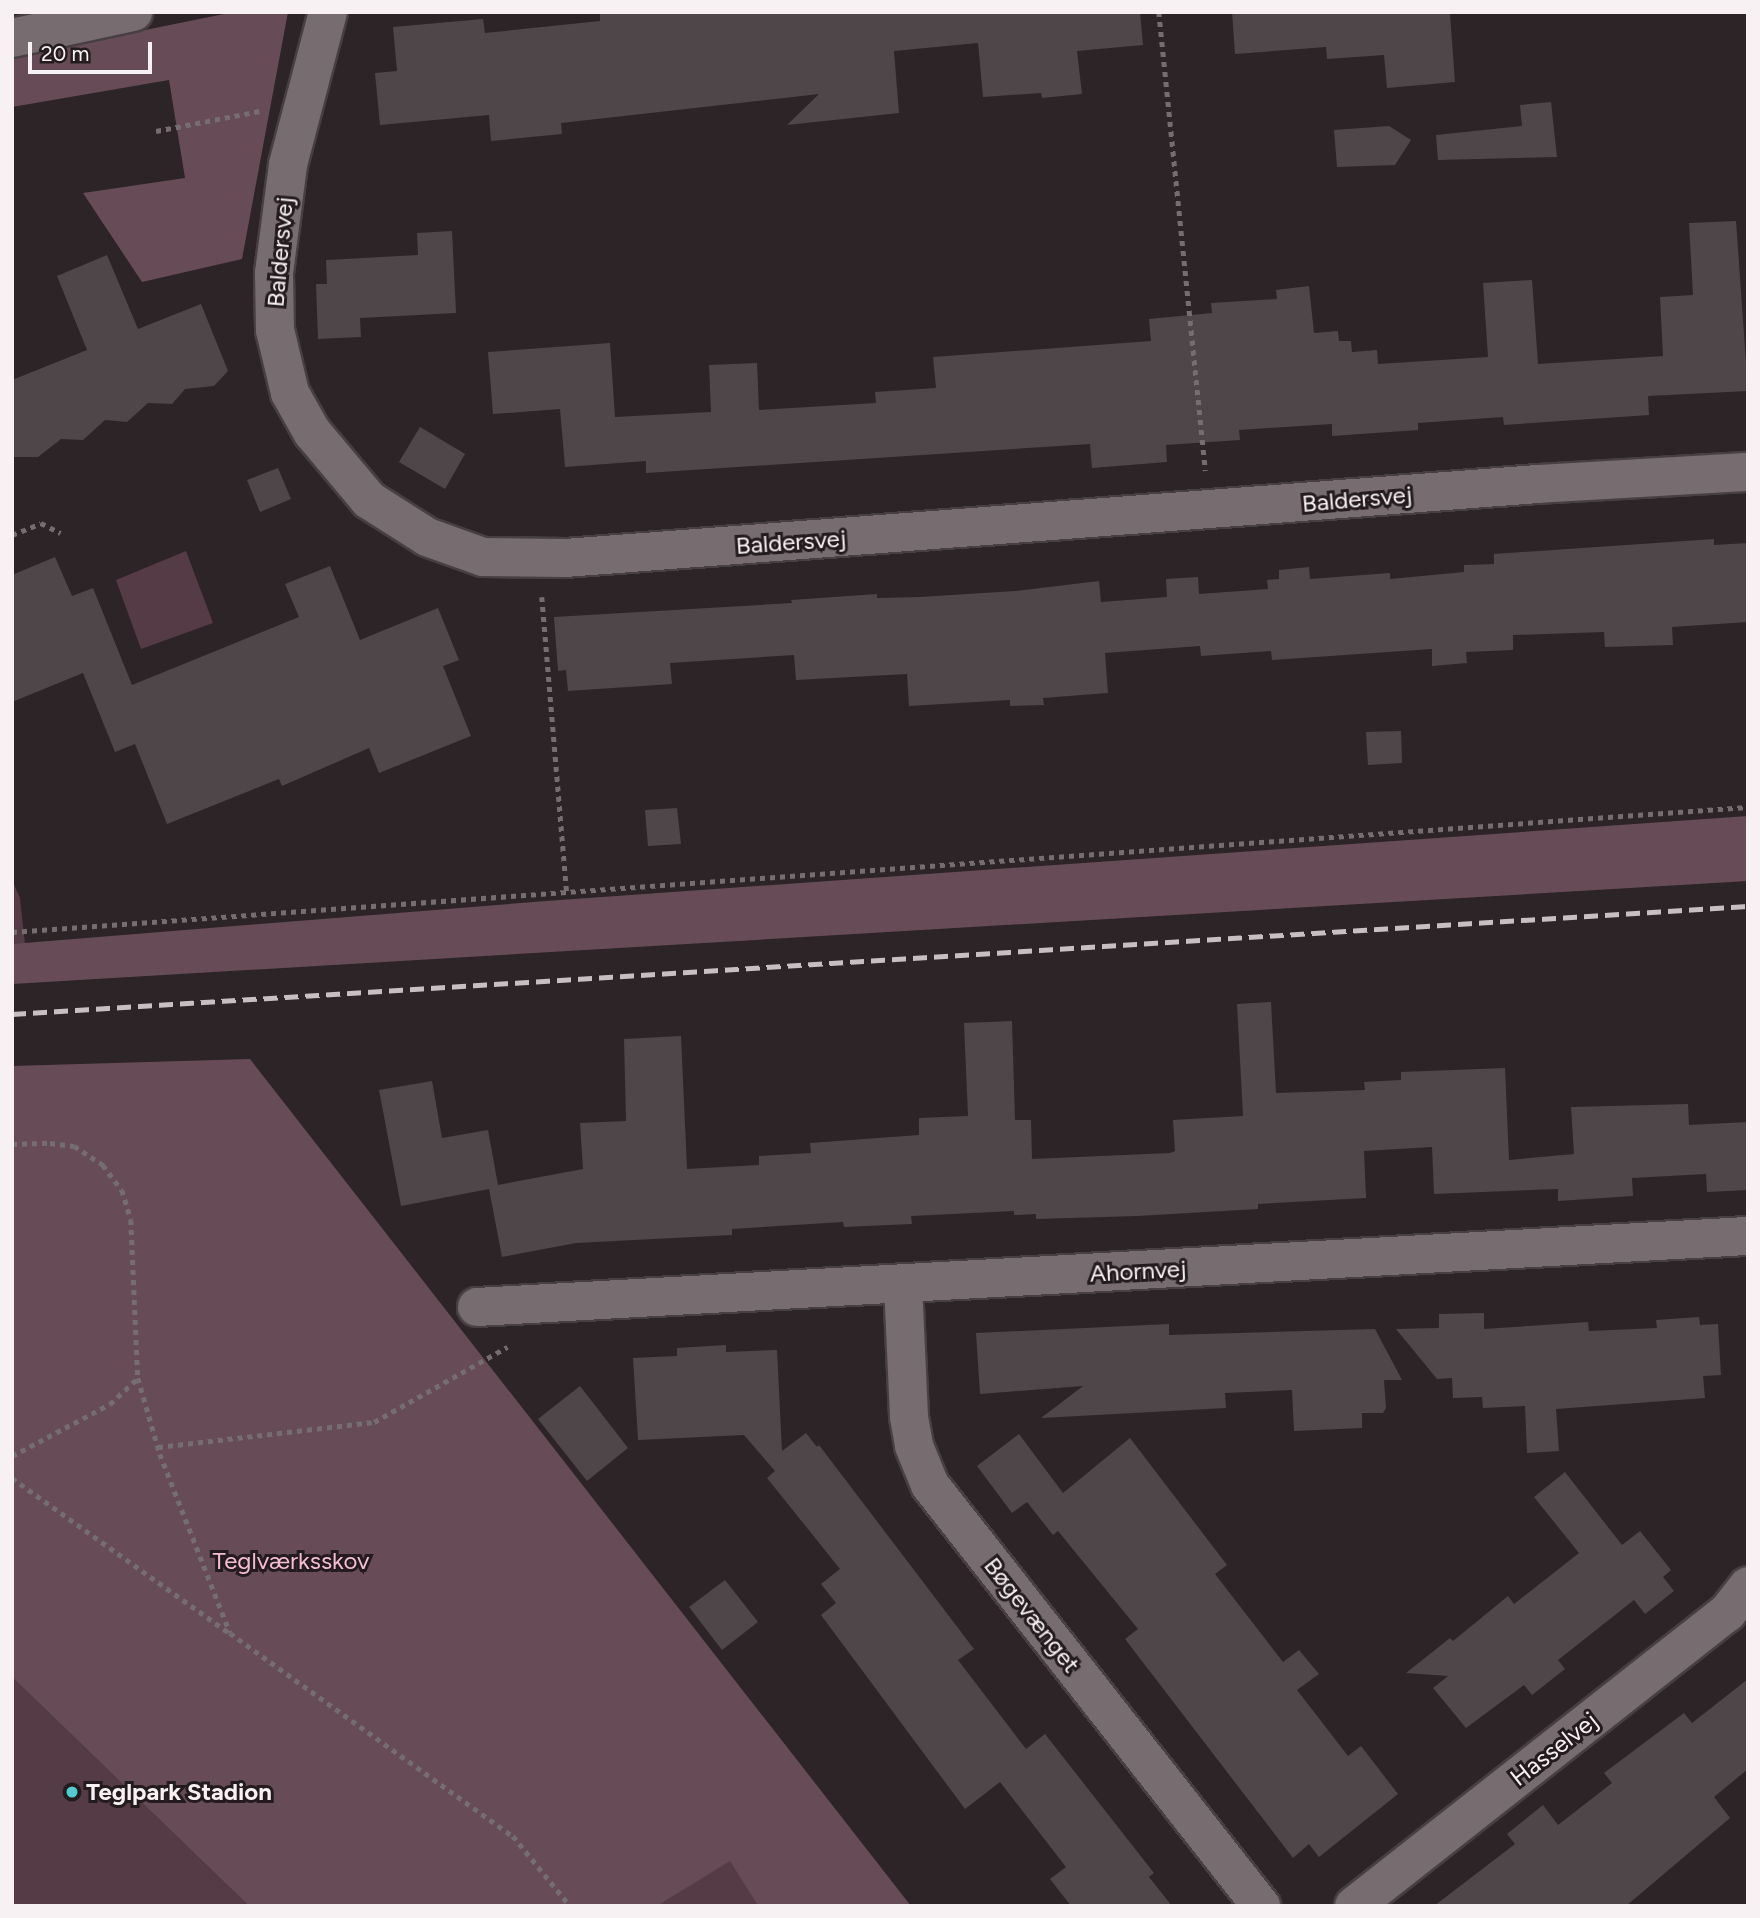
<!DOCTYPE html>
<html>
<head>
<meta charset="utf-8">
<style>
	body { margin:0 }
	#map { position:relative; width:1760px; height:1918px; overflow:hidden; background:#2d2427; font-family:Figtree,sans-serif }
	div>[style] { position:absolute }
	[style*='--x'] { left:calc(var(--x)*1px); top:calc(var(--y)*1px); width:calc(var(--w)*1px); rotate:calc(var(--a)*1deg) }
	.green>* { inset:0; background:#553b46 }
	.forest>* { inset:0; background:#674c57 }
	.building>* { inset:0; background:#4f464a }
	.path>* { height:4.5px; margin-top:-2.25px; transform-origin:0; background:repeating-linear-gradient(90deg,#756d6f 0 5px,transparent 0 10px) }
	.roads { filter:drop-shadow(2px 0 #473f42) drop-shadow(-2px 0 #473f42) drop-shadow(0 2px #473f42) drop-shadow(0 -2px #473f42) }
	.street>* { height:38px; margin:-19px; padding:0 19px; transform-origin:19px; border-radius:19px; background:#776d71 }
	.rail>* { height:5px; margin-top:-2.5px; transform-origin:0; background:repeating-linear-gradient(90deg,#c7c0c3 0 14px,transparent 0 21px) }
	.dots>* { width:19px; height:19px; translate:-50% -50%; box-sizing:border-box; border:4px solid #231b1e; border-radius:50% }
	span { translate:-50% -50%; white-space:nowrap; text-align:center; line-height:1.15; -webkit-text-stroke:6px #231b1e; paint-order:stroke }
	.street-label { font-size:24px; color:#f7f1f3 }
	.park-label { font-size:24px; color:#f4bdd4 }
	.poi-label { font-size:24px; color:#f7f1f3; font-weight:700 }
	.left { translate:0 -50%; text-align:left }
	.frame { position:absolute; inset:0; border:14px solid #f7f1f3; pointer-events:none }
	.scale { position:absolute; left:28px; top:42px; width:124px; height:32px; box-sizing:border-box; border:4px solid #f7f1f3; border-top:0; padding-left:9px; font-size:21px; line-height:24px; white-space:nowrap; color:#f7f1f3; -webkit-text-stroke:5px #231b1e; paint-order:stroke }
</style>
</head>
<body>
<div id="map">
	<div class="green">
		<i style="clip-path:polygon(186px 551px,213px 623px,141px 649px,116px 580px)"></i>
		<i style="clip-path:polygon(12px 880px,20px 898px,27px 963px,12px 963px)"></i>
		<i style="clip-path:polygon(12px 1677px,249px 1906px,12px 1906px)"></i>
		<i style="clip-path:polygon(730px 1860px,758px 1906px,657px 1906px)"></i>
	</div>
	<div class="forest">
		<i style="clip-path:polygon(234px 12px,288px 12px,242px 259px,142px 282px,83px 193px,185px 178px,169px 80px,12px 107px,12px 57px)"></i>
		<i style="clip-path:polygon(1748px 816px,1748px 881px,12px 984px,12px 944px,546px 901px)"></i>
		<i style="clip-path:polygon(250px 1059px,911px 1906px,758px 1906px,730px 1861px,657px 1906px,249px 1906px,12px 1677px,12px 1066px)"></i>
	</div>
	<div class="building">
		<i style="clip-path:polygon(600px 12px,1140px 12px,1143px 45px,1077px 51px,1082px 94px,1042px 98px,1041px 93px,983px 97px,978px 43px,894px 51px,899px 113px,787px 125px,819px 94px,561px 123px,562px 134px,491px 141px,489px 115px,380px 125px,375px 73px,397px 71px,393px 27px,483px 19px,485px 33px,600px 21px)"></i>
		<i style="clip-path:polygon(1232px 12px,1450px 14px,1455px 82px,1387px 88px,1384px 55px,1327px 59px,1326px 47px,1235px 54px)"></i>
		<i style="clip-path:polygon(1551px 102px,1557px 157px,1438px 160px,1436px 135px,1522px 126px,1520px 105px)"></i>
		<i style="clip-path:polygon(1389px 126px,1411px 140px,1395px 165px,1337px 167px,1334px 130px)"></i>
		<i style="clip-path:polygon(1736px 221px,1748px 391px,1648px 396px,1649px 415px,1504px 425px,1503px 417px,1418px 423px,1418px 430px,1332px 436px,1332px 424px,1239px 430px,1240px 440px,1166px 445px,1167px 462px,1092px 468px,1090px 444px,646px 473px,646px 461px,565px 467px,560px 409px,493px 414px,488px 352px,610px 343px,615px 417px,711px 412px,709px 365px,757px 363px,759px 410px,876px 403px,875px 392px,936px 388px,933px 357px,1151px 341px,1149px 319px,1212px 313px,1211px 303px,1277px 299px,1276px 290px,1309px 286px,1314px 333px,1338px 331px,1339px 341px,1351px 341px,1352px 352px,1377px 350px,1378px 364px,1488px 357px,1483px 283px,1532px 280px,1538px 364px,1663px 356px,1660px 297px,1693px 295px,1689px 223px)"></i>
		<i style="clip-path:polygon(452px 231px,456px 313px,360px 318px,361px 337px,318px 339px,316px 284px,327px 284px,326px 260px,418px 255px,417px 233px)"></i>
		<i style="clip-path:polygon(107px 255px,138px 329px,201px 304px,228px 371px,214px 386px,185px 389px,172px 404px,148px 403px,127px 422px,105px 420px,83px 440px,61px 439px,38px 457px,12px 457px,12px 380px,87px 350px,57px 276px)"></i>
		<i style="clip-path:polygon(420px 427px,465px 454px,445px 489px,399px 462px)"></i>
		<i style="clip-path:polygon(278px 468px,291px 499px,260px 512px,247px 480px)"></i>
		<i style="clip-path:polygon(1714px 539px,1714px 545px,1748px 543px,1748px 622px,1672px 627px,1673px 645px,1605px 647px,1604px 632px,1513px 635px,1513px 650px,1466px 652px,1467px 663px,1432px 666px,1432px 649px,1272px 660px,1271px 651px,1201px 656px,1200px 646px,1105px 653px,1108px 693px,1043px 698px,1044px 705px,1010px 706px,1010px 700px,909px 706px,907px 674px,796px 680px,794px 655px,670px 663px,672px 684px,568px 691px,566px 670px,558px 671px,554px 617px,792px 603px,791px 600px,877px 594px,877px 598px,920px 597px,1015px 591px,1099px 581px,1101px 602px,1167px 597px,1166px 579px,1198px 577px,1199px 594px,1268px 589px,1267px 580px,1279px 579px,1279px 570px,1309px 567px,1310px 579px,1390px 573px,1390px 579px,1464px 572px,1464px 565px,1494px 564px,1494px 554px)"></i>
		<i style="clip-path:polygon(55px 557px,72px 596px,93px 588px,132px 685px,299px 617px,285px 584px,330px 566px,360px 640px,438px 608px,459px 660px,443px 666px,471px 736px,379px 773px,369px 748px,282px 786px,279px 779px,167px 824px,135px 744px,115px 752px,83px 673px,12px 702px,12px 575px)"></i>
		<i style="clip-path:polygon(1401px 731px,1402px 763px,1368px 765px,1366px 732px)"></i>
		<i style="clip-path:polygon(677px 808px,681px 844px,648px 846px,645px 810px)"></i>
		<i style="clip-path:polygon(1271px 1002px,1276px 1093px,1365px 1090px,1364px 1082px,1401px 1080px,1401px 1072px,1505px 1068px,1509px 1160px,1574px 1154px,1571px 1107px,1688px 1104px,1689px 1125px,1748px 1122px,1748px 1190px,1707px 1192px,1706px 1174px,1632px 1178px,1633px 1196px,1558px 1201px,1558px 1189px,1434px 1194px,1432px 1147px,1364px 1151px,1366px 1198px,1258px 1204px,1258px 1209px,1137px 1216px,1036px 1219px,1036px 1214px,1014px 1215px,1014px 1211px,911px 1216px,912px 1224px,844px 1227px,843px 1222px,732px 1229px,732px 1235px,576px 1243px,502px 1257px,489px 1189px,401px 1206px,379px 1090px,432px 1081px,442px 1138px,488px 1130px,498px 1185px,583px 1169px,580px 1123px,626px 1121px,624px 1039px,681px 1036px,687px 1169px,759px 1165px,759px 1156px,811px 1153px,810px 1143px,919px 1135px,919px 1118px,968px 1116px,964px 1023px,1012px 1021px,1015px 1120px,1031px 1120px,1032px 1159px,1170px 1153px,1175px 1151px,1173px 1120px,1243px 1116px,1237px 1004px)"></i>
		<i style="clip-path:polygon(1484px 1313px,1484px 1329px,1588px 1322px,1589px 1331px,1657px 1328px,1656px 1320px,1699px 1317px,1700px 1325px,1718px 1324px,1721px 1375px,1703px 1376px,1705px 1398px,1556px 1409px,1559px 1451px,1527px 1453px,1525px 1406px,1483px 1408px,1482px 1397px,1453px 1398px,1452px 1378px,1437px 1379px,1396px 1329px,1439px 1328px,1439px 1314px)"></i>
		<i style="clip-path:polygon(1169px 1324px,1169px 1335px,1375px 1329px,1402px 1380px,1384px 1380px,1386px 1408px,1383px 1413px,1362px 1413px,1362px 1428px,1294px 1431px,1292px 1390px,1225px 1393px,1226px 1408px,1041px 1418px,1083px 1386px,980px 1394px,976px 1333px)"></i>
		<i style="clip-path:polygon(726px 1345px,726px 1352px,777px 1350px,782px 1451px,806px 1433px,817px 1447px,819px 1445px,974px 1649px,958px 1660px,1026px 1749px,1045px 1734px,1154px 1873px,1149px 1877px,1172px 1906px,1071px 1906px,1050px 1879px,1066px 1867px,1000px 1782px,965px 1809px,821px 1615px,836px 1603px,821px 1584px,840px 1569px,767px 1478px,775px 1471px,744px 1435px,638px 1440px,633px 1358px,677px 1356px,677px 1348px)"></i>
		<i style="clip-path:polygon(580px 1386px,628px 1448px,587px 1481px,538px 1419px)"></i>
		<i style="clip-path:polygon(1019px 1434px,1063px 1493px,1130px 1438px,1227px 1565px,1215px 1574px,1283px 1662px,1299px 1650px,1319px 1674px,1297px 1690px,1348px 1756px,1361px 1746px,1398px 1794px,1319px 1857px,1309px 1844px,1293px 1858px,1125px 1639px,1138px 1629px,1058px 1531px,1053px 1535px,1027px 1502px,1012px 1513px,977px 1466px)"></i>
		<i style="clip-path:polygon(1565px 1472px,1622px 1545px,1640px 1531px,1671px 1570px,1663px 1577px,1674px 1591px,1645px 1614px,1634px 1600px,1558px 1660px,1565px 1669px,1532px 1695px,1524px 1685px,1466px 1728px,1433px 1688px,1448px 1676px,1406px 1673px,1450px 1638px,1453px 1641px,1508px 1596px,1514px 1604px,1579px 1553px,1534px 1497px)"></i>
		<i style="clip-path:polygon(725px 1580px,758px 1622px,722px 1650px,689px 1607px)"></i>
		<i style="clip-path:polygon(1748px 1679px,1748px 1769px,1714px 1797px,1730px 1818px,1626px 1906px,1434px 1906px,1515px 1844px,1507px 1834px,1543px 1805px,1558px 1825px,1612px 1783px,1604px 1773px,1684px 1713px,1692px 1723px)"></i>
	</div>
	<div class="path">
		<i style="--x:1159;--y:12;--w:461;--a:84.2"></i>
		<i style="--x:156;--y:131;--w:106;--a:-10.9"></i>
		<i style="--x:12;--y:535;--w:31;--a:-22"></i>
		<i style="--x:41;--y:523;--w:22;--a:27"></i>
		<i style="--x:542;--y:597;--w:297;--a:85.2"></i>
		<i style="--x:12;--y:932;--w:1740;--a:-4.12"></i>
		<i style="--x:12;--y:1144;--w:38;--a:-2"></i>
		<i style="--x:50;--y:1143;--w:24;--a:7"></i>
		<i style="--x:74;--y:1146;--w:35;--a:33"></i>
		<i style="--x:103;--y:1165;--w:31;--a:53"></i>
		<i style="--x:122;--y:1190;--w:31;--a:73"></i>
		<i style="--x:131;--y:1220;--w:158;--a:87.5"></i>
		<i style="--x:138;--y:1378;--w:79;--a:73.9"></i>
		<i style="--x:160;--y:1454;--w:192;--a:68.6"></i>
		<i style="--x:230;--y:1633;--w:348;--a:35.7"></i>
		<i style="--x:513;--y:1836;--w:90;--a:50.8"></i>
		<i style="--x:158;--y:1447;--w:217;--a:-6.6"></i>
		<i style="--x:374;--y:1422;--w:153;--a:-29.4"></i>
		<i style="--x:12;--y:1456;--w:111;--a:-28"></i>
		<i style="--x:110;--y:1404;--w:38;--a:-43"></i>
		<i style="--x:12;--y:1478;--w:265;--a:35.5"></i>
	</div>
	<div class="roads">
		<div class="street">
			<i style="--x:328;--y:12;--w:158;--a:104.7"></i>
			<i style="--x:288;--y:165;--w:109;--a:97.4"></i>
			<i style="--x:274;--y:273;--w:57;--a:89"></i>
			<i style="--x:275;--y:330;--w:65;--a:76.6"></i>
			<i style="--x:290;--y:393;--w:45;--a:60.6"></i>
			<i style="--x:312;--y:432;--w:89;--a:50"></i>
			<i style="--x:369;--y:500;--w:69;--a:32.5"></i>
			<i style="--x:427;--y:537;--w:59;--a:19.7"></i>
			<i style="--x:483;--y:557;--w:82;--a:0.7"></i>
			<i style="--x:565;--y:558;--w:975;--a:-4.35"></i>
			<i style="--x:1537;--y:484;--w:211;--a:-3.3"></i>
			<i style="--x:12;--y:38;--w:124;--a:-12.1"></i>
			<i style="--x:903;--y:1284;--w:133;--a:87.4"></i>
			<i style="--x:909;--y:1417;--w:29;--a:80"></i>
			<i style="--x:914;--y:1446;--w:42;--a:67.7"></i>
			<i style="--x:930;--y:1485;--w:536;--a:51.82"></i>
			<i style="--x:477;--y:1307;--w:1273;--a:-3.2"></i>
			<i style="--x:1354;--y:1906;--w:474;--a:-38.2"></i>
			<i style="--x:1727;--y:1613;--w:34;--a:-52"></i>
		</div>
	</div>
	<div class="rail">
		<i style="--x:12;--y:1014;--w:1739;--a:-3.56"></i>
	</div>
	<div class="dots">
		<i style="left:72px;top:1792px;background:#52cdcf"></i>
	</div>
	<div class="street-label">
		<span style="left:280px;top:252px;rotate:-85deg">Baldersvej</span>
		<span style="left:1357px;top:499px;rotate:-5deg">Baldersvej</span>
		<span style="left:791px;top:542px;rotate:-4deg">Baldersvej</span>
		<span style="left:1138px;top:1271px;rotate:-3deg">Ahornvej</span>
		<span style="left:1032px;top:1615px;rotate:52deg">Bøgevænget</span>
		<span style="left:1554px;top:1749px;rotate:-38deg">Hasselvej</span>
	</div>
	<div class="park-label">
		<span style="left:291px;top:1561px">Teglværksskov</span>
	</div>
	<div class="poi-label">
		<span class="left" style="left:86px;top:1792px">Teglpark Stadion</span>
	</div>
	<div class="frame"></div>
	<div class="scale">20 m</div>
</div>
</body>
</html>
